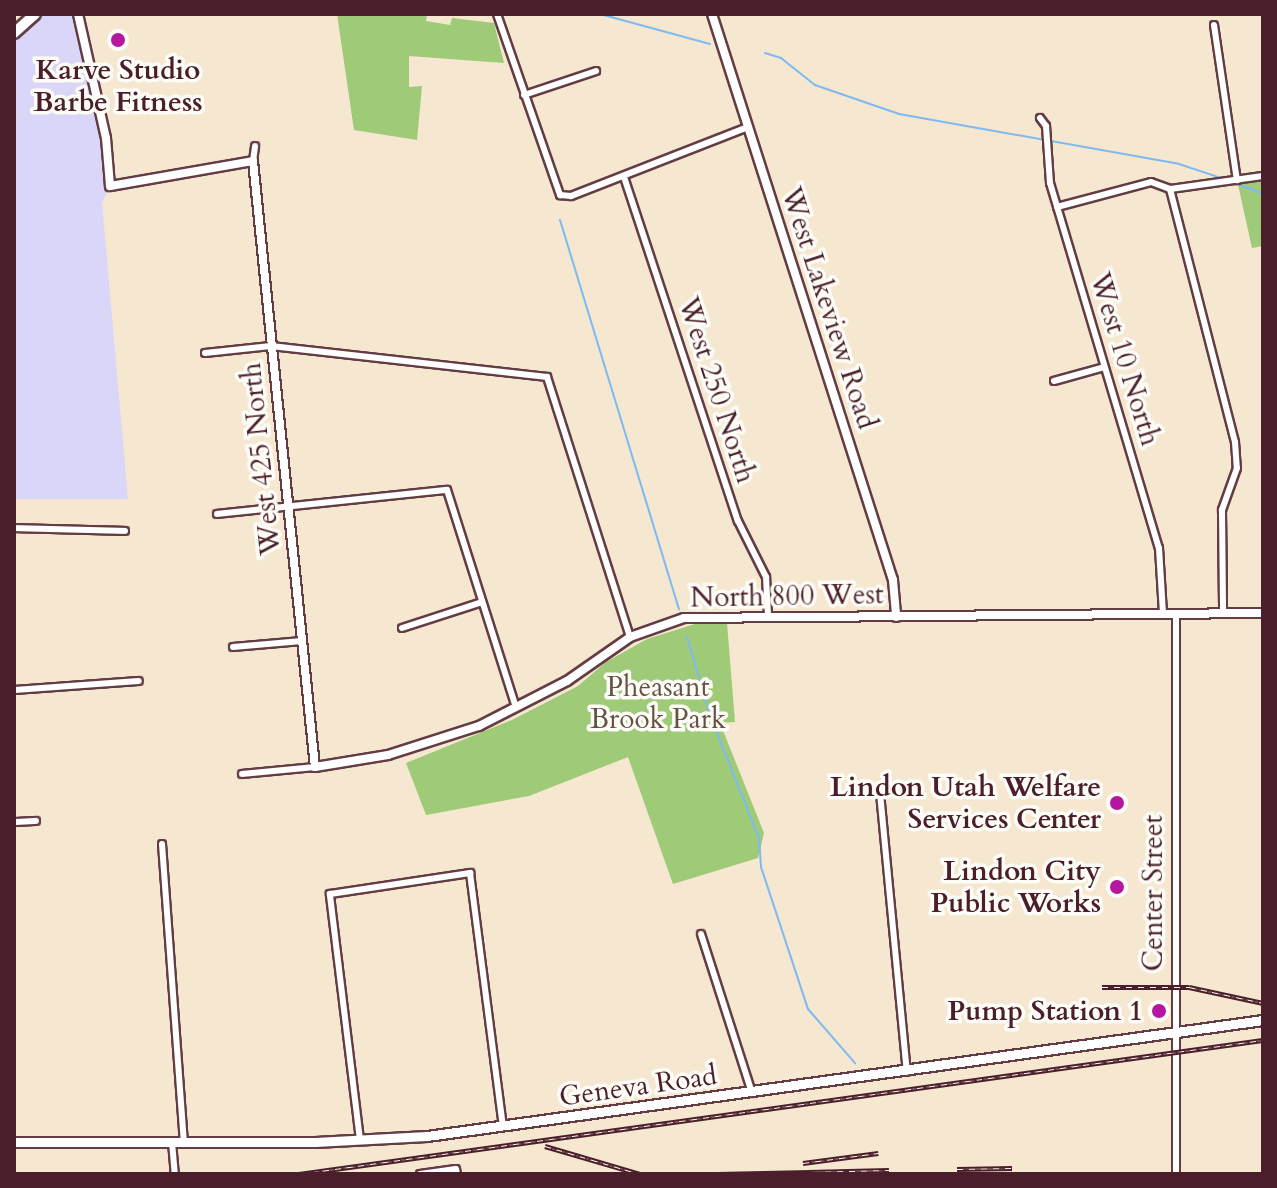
<!DOCTYPE html>
<html>
<head>
<meta charset="utf-8">
<style>
	body { margin:0 }
	#map { position:relative; width:1277px; height:1188px; overflow:hidden; background:#f5e7d0; font-family:Cardo,serif }
	div>[style] { position:absolute }
	[style*='--x'] { left:calc(var(--x)*1px); top:calc(var(--y)*1px); width:calc(var(--w)*1px); rotate:calc(var(--a)*1deg) }
	.built>* { inset:0; background:#dad6f7 }
	.green>* { inset:0; background:#9fca77 }
	.stream>* { height:2px; margin:-1px; padding:0 1px; transform-origin:1px; border-radius:1px; background:#7ebaf1 }
	.roads { filter:drop-shadow(2px 0 #643d44) drop-shadow(-2px 0 #643d44) drop-shadow(0 2px #643d44) drop-shadow(0 -2px #643d44) }
	.minor>* { height:6px; margin:-3px; padding:0 3px; transform-origin:3px; border-radius:3px; background:#fff }
	.tertiary>* { height:8px; margin:-4px; padding:0 4px; transform-origin:4px; border-radius:4px; background:#fff }
	.secondary>* { height:9px; margin:-4.5px; padding:0 4.5px; transform-origin:4.5px; border-radius:4.5px; background:#fff }
	.primary>* { height:10px; margin:-5px; padding:0 5px; transform-origin:5px; border-radius:5px; background:#fff }
	.rail>* { height:5px; margin-top:-2.5px; transform-origin:0; background:repeating-linear-gradient(90deg,#fdfcf7 0 6px,#4a1f2b 0 12px); box-sizing:border-box; border-block:2px solid #4a1f2b }
	.dots>* { width:22px; height:22px; translate:-50% -50%; box-sizing:border-box; border:4px solid #fdfcf7; border-radius:50% }
	span { translate:-50% -50%; white-space:nowrap; text-align:center; line-height:1.15; -webkit-text-stroke:7px #fdfcf7; paint-order:stroke }
	.poi-label { font-size:28px; color:#4a1f2b; font-weight:700 }
	.right { translate:-100% -50%; text-align:right }
	.street-label { font-size:28px; color:#4a1f2b }
	.park-label { font-size:28px; color:#645242 }
	.frame { position:absolute; inset:0; border:16px solid #4a1f2b; pointer-events:none }
</style>
</head>
<body>
<div id="map">
	<div class="built">
		<i style="clip-path:polygon(34px 14px,78px 14px,92px 78px,110px 186px,102px 203px,128px 499px,14px 499px,14px 32px)"></i>
	</div>
	<div class="green">
		<i style="clip-path:polygon(337px 14px,427px 14px,426px 21px,450px 25px,452px 18px,494px 23px,504px 63px,409px 56px,409px 87px,422px 86px,417px 140px,354px 130px)"></i>
		<i style="clip-path:polygon(1263px 176px,1263px 246px,1252px 248px,1237px 180px)"></i>
		<i style="clip-path:polygon(727px 623px,735px 722px,720px 723px,764px 833px,758px 858px,673px 884px,628px 757px,529px 796px,426px 815px,406px 763px,512px 720px,578px 686px,606px 662px,647px 639px,695px 624px)"></i>
	</div>
	<div class="stream">
		<i style="--x:600;--y:14;--w:114;--a:15.3"></i>
		<i style="--x:765;--y:53;--w:17;--a:17"></i>
		<i style="--x:781;--y:58;--w:43;--a:38.5"></i>
		<i style="--x:815;--y:85;--w:89;--a:19"></i>
		<i style="--x:899;--y:114;--w:284;--a:10.1"></i>
		<i style="--x:1179;--y:164;--w:44;--a:18.4"></i>
		<i style="--x:1235;--y:183;--w:30;--a:21"></i>
		<i style="--x:560;--y:220;--w:407;--a:73"></i>
		<i style="--x:687;--y:637;--w:84;--a:73.5"></i>
		<i style="--x:711;--y:718;--w:129;--a:68.2"></i>
		<i style="--x:759;--y:838;--w:29;--a:86"></i>
		<i style="--x:761;--y:867;--w:150;--a:71.7"></i>
		<i style="--x:808;--y:1009;--w:72;--a:49"></i>
	</div>
	<div class="roads">
		<div class="minor">
			<i style="--x:497;--y:14;--w:192;--a:70.8"></i>
			<i style="--x:560;--y:195;--w:11;--a:5"></i>
			<i style="--x:571;--y:196;--w:190;--a:-21.3"></i>
			<i style="--x:1214;--y:25;--w:157;--a:81.6"></i>
			<i style="--x:524;--y:95;--w:76;--a:-18.4"></i>
			<i style="--x:1040;--y:118;--w:10;--a:53"></i>
			<i style="--x:1046;--y:126;--w:57;--a:86"></i>
			<i style="--x:1050;--y:183;--w:381;--a:73.4"></i>
			<i style="--x:1159;--y:548;--w:66;--a:86.5"></i>
			<i style="--x:253;--y:161;--w:15;--a:-82"></i>
			<i style="--x:624;--y:177;--w:362;--a:71.7"></i>
			<i style="--x:738;--y:521;--w:63;--a:63.4"></i>
			<i style="--x:766;--y:577;--w:37;--a:87"></i>
			<i style="--x:1170;--y:189;--w:261;--a:75.6"></i>
			<i style="--x:1235;--y:442;--w:26;--a:86"></i>
			<i style="--x:1237;--y:468;--w:45;--a:109.7"></i>
			<i style="--x:1222;--y:510;--w:103;--a:89.4"></i>
			<i style="--x:1057;--y:207;--w:97;--a:-14.9"></i>
			<i style="--x:1151;--y:182;--w:20;--a:20"></i>
			<i style="--x:1170;--y:189;--w:94;--a:-8"></i>
			<i style="--x:205;--y:353;--w:66;--a:-6.1"></i>
			<i style="--x:271;--y:346;--w:278;--a:6.4"></i>
			<i style="--x:547;--y:377;--w:273;--a:72.3"></i>
			<i style="--x:1054;--y:381;--w:52;--a:-15.6"></i>
			<i style="--x:217;--y:514;--w:231;--a:-6"></i>
			<i style="--x:447;--y:490;--w:228;--a:72.4"></i>
			<i style="--x:14;--y:528;--w:111;--a:1.5"></i>
			<i style="--x:1176;--y:613;--w:561;--a:90"></i>
			<i style="--x:402;--y:628;--w:84;--a:-18"></i>
			<i style="--x:233;--y:647;--w:69;--a:-5"></i>
			<i style="--x:14;--y:690;--w:125;--a:-4.1"></i>
			<i style="--x:242;--y:774;--w:73;--a:-5.5"></i>
			<i style="--x:880;--y:793;--w:280;--a:84.5"></i>
			<i style="--x:14;--y:822;--w:22;--a:-3"></i>
			<i style="--x:162;--y:844;--w:299;--a:85.8"></i>
			<i style="--x:701;--y:934;--w:167;--a:72.2"></i>
			<i style="--x:360;--y:1140;--w:248;--a:-97"></i>
			<i style="--x:330;--y:894;--w:142;--a:-8.5"></i>
			<i style="--x:470;--y:873;--w:255;--a:82.6"></i>
			<i style="--x:172;--y:1142;--w:32;--a:85"></i>
			<i style="--x:420;--y:1174;--w:36;--a:-8"></i>
			<i style="--x:456;--y:1169;--w:5;--a:79"></i>
		</div>
		<div class="tertiary">
			<i style="--x:78;--y:14;--w:127;--a:77.3"></i>
			<i style="--x:106;--y:138;--w:48;--a:85.2"></i>
			<i style="--x:110;--y:186;--w:145;--a:-9.9"></i>
			<i style="--x:253;--y:161;--w:609;--a:84.16"></i>
			<i style="--x:315;--y:767;--w:74;--a:-9.3"></i>
			<i style="--x:388;--y:755;--w:96;--a:-17.7"></i>
			<i style="--x:479;--y:726;--w:99;--a:-27.1"></i>
			<i style="--x:567;--y:681;--w:77;--a:-34.9"></i>
			<i style="--x:630;--y:637;--w:57;--a:-19.4"></i>
			<i style="--x:684;--y:618;--w:579;--a:-0.49"></i>
			<i style="--x:712;--y:14;--w:594;--a:72.27"></i>
			<i style="--x:893;--y:580;--w:37;--a:85"></i>
		</div>
		<div class="secondary">
			<i style="--x:14;--y:1142;--w:301;--a:0"></i>
			<i style="--x:315;--y:1142;--w:112;--a:-3.1"></i>
			<i style="--x:427;--y:1136;--w:844;--a:-7.9"></i>
		</div>
		<div class="primary">
			<i style="--x:14;--y:33;--w:28;--a:-42"></i>
		</div>
	</div>
	<div class="rail">
		<i style="--x:1102;--y:987;--w:87;--a:0"></i>
		<i style="--x:1189;--y:987;--w:76;--a:12.2"></i>
		<i style="--x:545;--y:1146;--w:99;--a:16.4"></i>
		<i style="--x:803;--y:1163;--w:76;--a:-7.6"></i>
		<i style="--x:957;--y:1169;--w:55;--a:-1"></i>
		<i style="--x:299;--y:1174;--w:973;--a:-7.91"></i>
		<i style="--x:717;--y:1174;--w:172;--a:-1.3"></i>
	</div>
	<div class="dots">
		<i style="left:118px;top:40px;background:#b5179e"></i>
		<i style="left:1117px;top:803px;background:#b5179e"></i>
		<i style="left:1117px;top:887px;background:#b5179e"></i>
		<i style="left:1159px;top:1011px;background:#b5179e"></i>
	</div>
	<div class="poi-label">
		<span style="left:118px;top:86px">Karve Studio<br>Barbe Fitness</span>
		<span class="right" style="left:1101px;top:803px">Lindon Utah Welfare<br>Services Center</span>
		<span class="right" style="left:1101px;top:887px">Lindon City<br>Public Works</span>
		<span class="right" style="left:1143px;top:1011px">Pump Station 1</span>
	</div>
	<div class="street-label">
		<span style="left:829px;top:308px;rotate:72deg">West Lakeview Road</span>
		<span style="left:1125px;top:359px;rotate:73deg">West 10 North</span>
		<span style="left:717px;top:390px;rotate:72deg">West 250 North</span>
		<span style="left:261px;top:459px;rotate:-96deg">West 425 North</span>
		<span style="left:787px;top:596px;rotate:-1deg">North 800 West</span>
		<span style="left:1153px;top:893px;rotate:-90deg">Center Street</span>
		<span style="left:638px;top:1086px;rotate:-8deg">Geneva Road</span>
	</div>
	<div class="park-label">
		<span style="left:658px;top:703px">Pheasant<br>Brook Park</span>
	</div>
	<div class="frame"></div>
</div>
</body>
</html>
